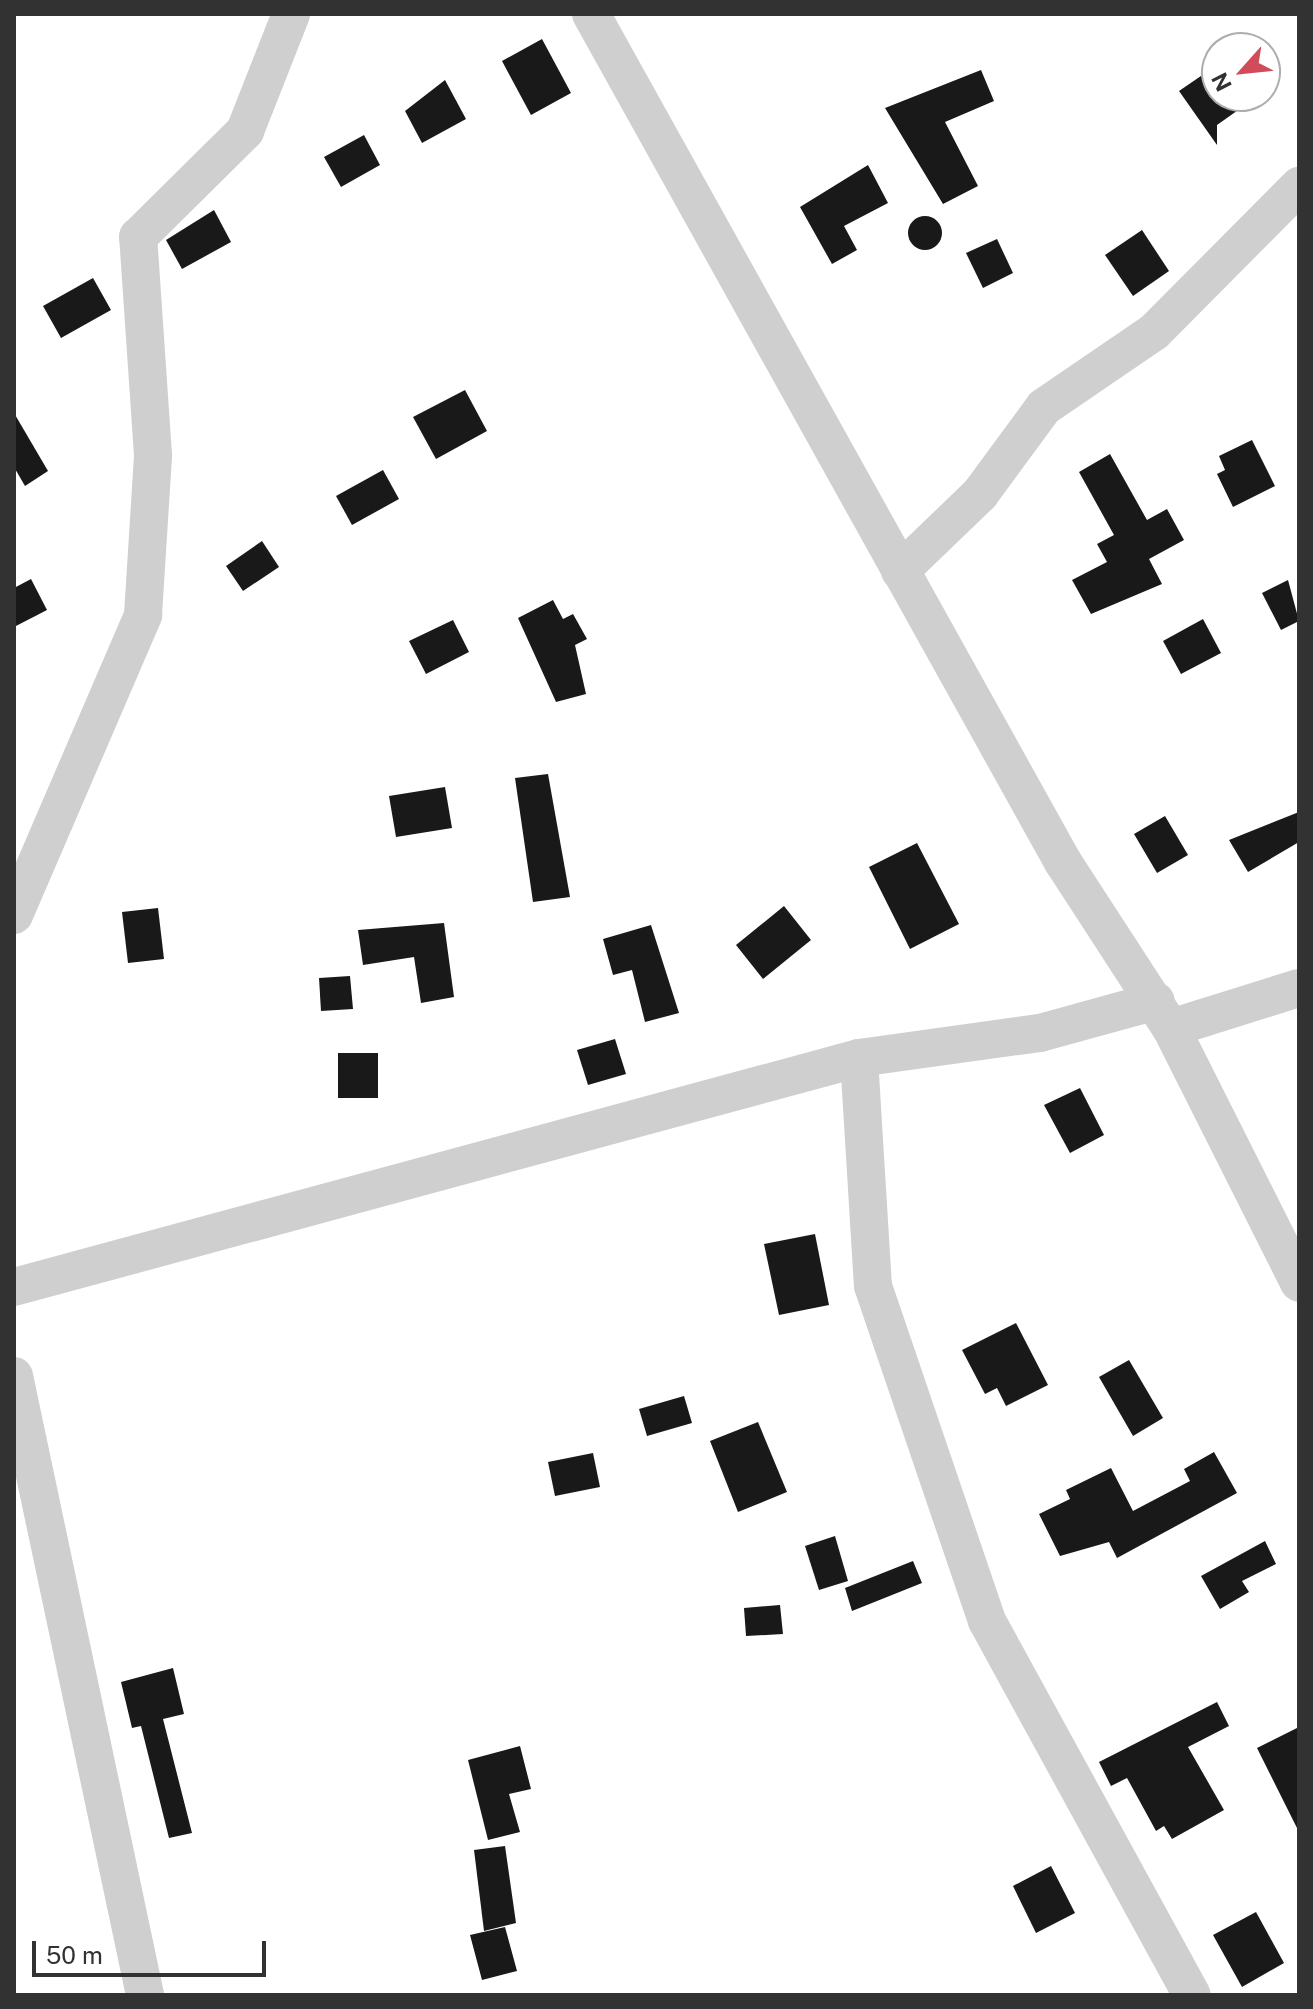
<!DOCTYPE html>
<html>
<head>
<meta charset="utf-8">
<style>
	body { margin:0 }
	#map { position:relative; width:1313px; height:2009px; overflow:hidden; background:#fff; font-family:"Public Sans",sans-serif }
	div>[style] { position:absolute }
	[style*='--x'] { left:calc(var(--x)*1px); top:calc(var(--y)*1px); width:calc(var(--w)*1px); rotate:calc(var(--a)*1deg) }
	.building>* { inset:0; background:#191919 }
	.round { border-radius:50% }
	.minor>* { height:38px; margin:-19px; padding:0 19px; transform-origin:19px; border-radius:19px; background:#cfcfcf }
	span { translate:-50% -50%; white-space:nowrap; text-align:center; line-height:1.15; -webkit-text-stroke:8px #fff; paint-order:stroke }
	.frame { position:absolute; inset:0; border:16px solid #323232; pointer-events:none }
	.north { position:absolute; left:1201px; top:32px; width:80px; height:80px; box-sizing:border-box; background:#fff; border:2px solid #adadad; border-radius:50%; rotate:243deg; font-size:22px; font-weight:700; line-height:32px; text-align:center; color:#323232 }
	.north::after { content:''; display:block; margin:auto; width:28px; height:36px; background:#d14c5b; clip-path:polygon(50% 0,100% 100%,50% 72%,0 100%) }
	.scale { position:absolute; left:32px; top:1941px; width:234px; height:36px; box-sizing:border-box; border:4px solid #323232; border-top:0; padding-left:10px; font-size:24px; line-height:28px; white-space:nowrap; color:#323232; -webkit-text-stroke:6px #fff; paint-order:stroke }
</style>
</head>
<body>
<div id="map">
	<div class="building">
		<i style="clip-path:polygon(542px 39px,571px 93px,531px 115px,502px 61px)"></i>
		<i style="clip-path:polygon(1217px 65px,1217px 96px,1258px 96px,1217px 125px,1217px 145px,1179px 91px)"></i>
		<i style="clip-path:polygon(981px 70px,994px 101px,945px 122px,978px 186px,943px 204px,885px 108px)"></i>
		<i style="clip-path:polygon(445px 80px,466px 119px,422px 143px,405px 111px)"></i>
		<i style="clip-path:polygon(364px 135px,380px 165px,341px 187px,324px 157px)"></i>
		<i style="clip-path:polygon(868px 165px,888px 203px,844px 226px,857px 250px,832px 264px,800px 207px)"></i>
		<i style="clip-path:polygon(214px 210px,231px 242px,182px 269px,166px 240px)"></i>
		<i class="round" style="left:908px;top:216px;width:34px;height:34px"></i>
		<i style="clip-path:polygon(1142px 230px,1169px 271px,1133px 296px,1105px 255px)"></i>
		<i style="clip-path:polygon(997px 239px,1013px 273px,983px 288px,966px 253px)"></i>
		<i style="clip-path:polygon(93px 278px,111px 310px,61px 338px,43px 306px)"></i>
		<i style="clip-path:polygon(465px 390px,487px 431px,436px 459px,413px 417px)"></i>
		<i style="clip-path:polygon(14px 413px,48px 471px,25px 486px,14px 467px)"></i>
		<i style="clip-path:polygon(1252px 440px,1275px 486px,1233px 507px,1217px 474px,1225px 470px,1219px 456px)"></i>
		<i style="clip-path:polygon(1110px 454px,1147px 520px,1167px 509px,1184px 540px,1149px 559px,1162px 584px,1091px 614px,1072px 580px,1107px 562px,1097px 544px,1114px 535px,1079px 472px)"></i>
		<i style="clip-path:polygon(383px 470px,399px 499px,352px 525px,336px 496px)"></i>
		<i style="clip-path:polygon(262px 541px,279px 567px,243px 591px,226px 566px)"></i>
		<i style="clip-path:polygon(31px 579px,47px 610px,14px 627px,14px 588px)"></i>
		<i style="clip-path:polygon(1288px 580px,1299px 621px,1281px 630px,1262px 593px)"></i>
		<i style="clip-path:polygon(553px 600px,563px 619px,573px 614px,587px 639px,575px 645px,586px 694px,556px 702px,518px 618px)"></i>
		<i style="clip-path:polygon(1203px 619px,1221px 653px,1181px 674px,1163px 641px)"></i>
		<i style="clip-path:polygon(453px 620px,469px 652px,426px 674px,409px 641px)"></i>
		<i style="clip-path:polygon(548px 774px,570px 897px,533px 902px,515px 778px)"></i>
		<i style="clip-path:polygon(445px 787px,452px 828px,396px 837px,389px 796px)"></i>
		<i style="clip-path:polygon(1299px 812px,1299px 842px,1248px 872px,1229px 840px)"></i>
		<i style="clip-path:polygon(1165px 816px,1188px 855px,1157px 873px,1134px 834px)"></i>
		<i style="clip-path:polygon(917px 843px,959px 924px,910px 949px,869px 867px)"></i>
		<i style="clip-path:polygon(784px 906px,811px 940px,763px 979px,736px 945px)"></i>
		<i style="clip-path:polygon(158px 908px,164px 959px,128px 963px,122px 912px)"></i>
		<i style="clip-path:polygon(444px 923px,454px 997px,421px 1003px,414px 957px,363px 965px,358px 930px)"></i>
		<i style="clip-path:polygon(651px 925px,679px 1013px,645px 1022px,632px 970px,613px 975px,603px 939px)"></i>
		<i style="clip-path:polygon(350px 976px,353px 1009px,321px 1011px,319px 978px)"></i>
		<i style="clip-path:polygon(615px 1039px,626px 1074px,588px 1085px,577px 1050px)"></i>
		<i style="clip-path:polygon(338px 1053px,378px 1053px,378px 1098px,338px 1098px)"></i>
		<i style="clip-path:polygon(1080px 1088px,1104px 1135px,1070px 1153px,1044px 1105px)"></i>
		<i style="clip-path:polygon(815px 1234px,829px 1305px,779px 1315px,764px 1244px)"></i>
		<i style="clip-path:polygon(1016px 1323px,1048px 1385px,1006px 1406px,997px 1388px,985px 1394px,962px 1350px)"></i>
		<i style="clip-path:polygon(1129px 1360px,1163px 1418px,1133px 1436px,1099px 1377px)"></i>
		<i style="clip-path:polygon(684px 1396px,692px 1423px,647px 1436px,639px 1409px)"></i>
		<i style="clip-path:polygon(758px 1422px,787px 1492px,738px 1512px,710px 1441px)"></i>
		<i style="clip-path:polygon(1214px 1452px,1237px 1493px,1117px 1558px,1109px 1542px,1060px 1556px,1039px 1514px,1070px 1499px,1066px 1490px,1111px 1468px,1133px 1511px,1190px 1481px,1184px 1469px)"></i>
		<i style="clip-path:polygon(593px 1453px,600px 1487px,555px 1496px,548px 1462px)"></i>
		<i style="clip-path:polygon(835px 1536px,848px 1581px,819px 1590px,805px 1546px)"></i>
		<i style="clip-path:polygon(1265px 1541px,1276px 1564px,1242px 1581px,1249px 1592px,1220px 1609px,1201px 1576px)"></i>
		<i style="clip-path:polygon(913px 1561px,922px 1583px,852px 1611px,845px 1588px)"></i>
		<i style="clip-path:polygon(780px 1605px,783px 1634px,746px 1636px,744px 1608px)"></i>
		<i style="clip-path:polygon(173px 1668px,184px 1714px,163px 1719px,192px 1833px,169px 1838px,141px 1726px,132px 1728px,121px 1682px)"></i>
		<i style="clip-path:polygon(1217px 1702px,1229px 1726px,1188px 1747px,1224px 1810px,1172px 1839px,1164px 1826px,1156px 1831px,1127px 1778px,1111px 1786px,1099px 1762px)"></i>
		<i style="clip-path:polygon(1299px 1727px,1299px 1832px,1257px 1748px)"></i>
		<i style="clip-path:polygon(520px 1746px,531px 1789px,509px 1794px,520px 1832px,488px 1840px,468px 1760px)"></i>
		<i style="clip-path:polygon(505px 1846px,516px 1923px,484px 1931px,474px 1850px)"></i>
		<i style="clip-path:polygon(1051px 1866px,1075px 1913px,1036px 1933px,1013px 1886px)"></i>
		<i style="clip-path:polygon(1256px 1912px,1284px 1963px,1242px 1987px,1213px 1935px)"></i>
		<i style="clip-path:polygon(505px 1927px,517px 1971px,482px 1980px,470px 1935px)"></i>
	</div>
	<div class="minor">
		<i style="--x:591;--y:14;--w:971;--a:60.9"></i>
		<i style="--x:1063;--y:862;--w:198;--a:57"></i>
		<i style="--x:1171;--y:1028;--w:285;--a:63.3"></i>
		<i style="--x:900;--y:571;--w:111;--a:-43.9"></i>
		<i style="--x:980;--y:494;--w:108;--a:-53.7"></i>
		<i style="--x:1044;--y:407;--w:133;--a:-34.3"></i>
		<i style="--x:1154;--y:332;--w:206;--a:-45.2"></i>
		<i style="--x:14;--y:915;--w:327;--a:-66.7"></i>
		<i style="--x:143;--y:615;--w:160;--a:-86.4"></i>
		<i style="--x:153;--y:455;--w:219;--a:-93.9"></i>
		<i style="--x:138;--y:237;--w:151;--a:-44.7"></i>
		<i style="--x:245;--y:131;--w:126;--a:-68.5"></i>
		<i style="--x:1171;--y:1028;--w:134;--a:-17.4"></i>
		<i style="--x:859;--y:1058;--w:228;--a:86.5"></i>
		<i style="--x:873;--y:1286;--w:354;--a:71.2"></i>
		<i style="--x:987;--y:1621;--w:426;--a:61.3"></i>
		<i style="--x:14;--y:1287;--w:875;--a:-15.16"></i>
		<i style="--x:859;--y:1058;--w:183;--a:-7.9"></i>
		<i style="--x:1040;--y:1033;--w:120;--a:-15.4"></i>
		<i style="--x:14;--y:1376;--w:633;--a:78.05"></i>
	</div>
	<div class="frame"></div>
	<div class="north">N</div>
	<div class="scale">50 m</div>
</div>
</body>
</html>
